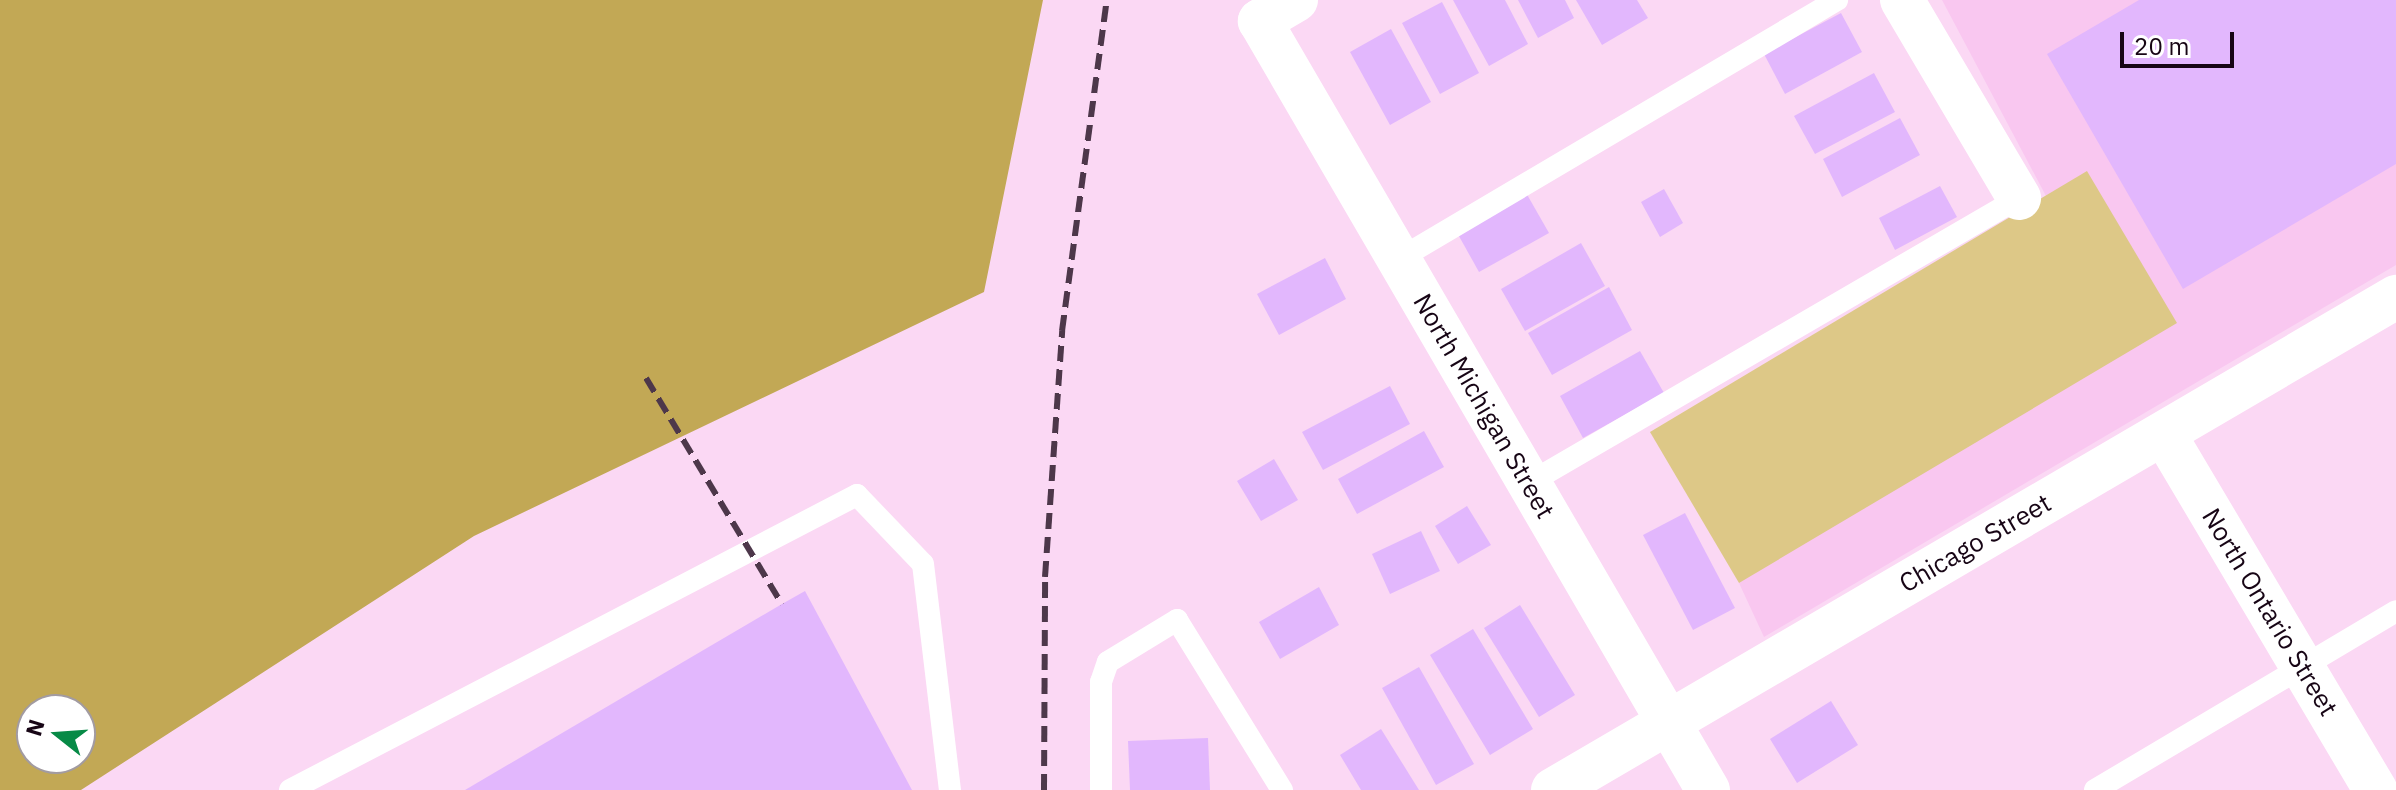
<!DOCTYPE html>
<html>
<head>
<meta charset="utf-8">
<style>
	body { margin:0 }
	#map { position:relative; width:2396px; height:790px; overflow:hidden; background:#fbd8f4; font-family:"IBM Plex Sans",sans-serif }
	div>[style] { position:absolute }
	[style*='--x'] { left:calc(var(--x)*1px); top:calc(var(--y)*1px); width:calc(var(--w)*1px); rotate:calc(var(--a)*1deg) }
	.built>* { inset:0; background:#f9c7f0 }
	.green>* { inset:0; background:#ddc887 }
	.forest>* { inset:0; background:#c2a855 }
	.building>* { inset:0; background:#e2b7fd }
	.service>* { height:22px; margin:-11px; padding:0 11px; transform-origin:11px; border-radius:11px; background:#fff }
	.minor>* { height:44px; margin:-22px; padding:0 22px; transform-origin:22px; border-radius:22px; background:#fff }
	.rail>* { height:6px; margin-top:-3px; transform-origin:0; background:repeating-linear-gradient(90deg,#4d374a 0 16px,transparent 0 24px) }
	span { translate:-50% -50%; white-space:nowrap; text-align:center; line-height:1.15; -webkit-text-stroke:6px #fff; paint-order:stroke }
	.street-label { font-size:26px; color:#170515 }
	.north { position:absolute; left:16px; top:694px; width:80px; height:80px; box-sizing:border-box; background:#fff; border:2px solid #a29ba1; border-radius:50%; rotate:287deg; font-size:22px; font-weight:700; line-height:32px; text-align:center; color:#170515 }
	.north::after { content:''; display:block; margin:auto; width:28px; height:36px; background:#078a46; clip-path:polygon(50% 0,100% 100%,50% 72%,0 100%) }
	.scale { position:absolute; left:2120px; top:32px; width:114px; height:36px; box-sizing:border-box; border:4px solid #170515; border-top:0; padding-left:10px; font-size:24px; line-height:28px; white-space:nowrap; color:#170515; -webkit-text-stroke:6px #fff; paint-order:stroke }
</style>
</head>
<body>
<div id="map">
	<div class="built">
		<i style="clip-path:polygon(1942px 0,2396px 0,2396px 265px,1764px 637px,1739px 583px,2046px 196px)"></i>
	</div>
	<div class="green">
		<i style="clip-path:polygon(2087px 171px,2177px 323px,1739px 583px,1650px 432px)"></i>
	</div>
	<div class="forest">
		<i style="clip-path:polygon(evenodd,0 0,1043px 0,984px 292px,474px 536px,81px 790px,0 790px,0 0,32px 710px,80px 710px,80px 758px,32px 758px,32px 710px)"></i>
	</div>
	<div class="building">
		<i style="clip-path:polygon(1453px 0,1505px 0,1528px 44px,1489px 66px)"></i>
		<i style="clip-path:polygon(1518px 0,1565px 0,1574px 18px,1538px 38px)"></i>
		<i style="clip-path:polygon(1576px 0,1637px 0,1648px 18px,1602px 45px)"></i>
		<i style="clip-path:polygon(2139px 0,2396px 0,2396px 164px,2183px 289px,2047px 54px)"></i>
		<i style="clip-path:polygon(1442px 2px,1479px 73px,1440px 94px,1402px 23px)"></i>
		<i style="clip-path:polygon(1841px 13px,1862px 52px,1785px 94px,1764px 54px)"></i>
		<i style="clip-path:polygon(1391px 29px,1431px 102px,1390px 125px,1350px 52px)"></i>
		<i style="clip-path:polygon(1874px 73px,1895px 112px,1815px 154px,1794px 116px)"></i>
		<i style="clip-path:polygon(1900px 118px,1920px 155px,1842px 197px,1823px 159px)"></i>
		<i style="clip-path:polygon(1940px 186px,1957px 217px,1895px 250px,1879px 218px)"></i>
		<i style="clip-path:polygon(1664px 189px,1683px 223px,1660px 237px,1641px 202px)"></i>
		<i style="clip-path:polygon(1525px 191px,1549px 233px,1479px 272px,1455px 229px)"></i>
		<i style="clip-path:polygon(1581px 243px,1605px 286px,1525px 331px,1501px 289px)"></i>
		<i style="clip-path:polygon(1325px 258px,1346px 299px,1279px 335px,1257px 294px)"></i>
		<i style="clip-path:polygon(1609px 287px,1632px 330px,1552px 375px,1528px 333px)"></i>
		<i style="clip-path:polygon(1640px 351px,1664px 393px,1583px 438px,1560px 396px)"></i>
		<i style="clip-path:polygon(1390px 386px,1410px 424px,1323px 470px,1302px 432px)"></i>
		<i style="clip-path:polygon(1424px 431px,1444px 467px,1357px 514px,1338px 479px)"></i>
		<i style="clip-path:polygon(1274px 459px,1298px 500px,1261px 521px,1237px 481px)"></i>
		<i style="clip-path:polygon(1467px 506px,1491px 545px,1458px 564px,1435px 526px)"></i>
		<i style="clip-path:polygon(1685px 513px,1735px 608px,1693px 630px,1643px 535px)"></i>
		<i style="clip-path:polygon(1421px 531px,1440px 571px,1390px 594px,1372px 554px)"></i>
		<i style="clip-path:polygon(1319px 587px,1339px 625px,1280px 659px,1259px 622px)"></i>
		<i style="clip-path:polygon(805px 591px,912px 790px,465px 790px,782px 604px)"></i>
		<i style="clip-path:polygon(1520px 605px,1575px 695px,1539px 717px,1484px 628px)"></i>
		<i style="clip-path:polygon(1473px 629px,1533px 729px,1490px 755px,1430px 655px)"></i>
		<i style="clip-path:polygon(1419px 667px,1474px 764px,1436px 785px,1382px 688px)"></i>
		<i style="clip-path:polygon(1831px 701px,1858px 745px,1797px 783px,1770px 739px)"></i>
		<i style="clip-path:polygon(1381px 729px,1419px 790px,1361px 790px,1340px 755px)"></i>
		<i style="clip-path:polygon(1208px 738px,1210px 790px,1130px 790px,1128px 741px)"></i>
	</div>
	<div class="service">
		<i style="--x:1399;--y:259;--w:509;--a:-30.6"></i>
		<i style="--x:1529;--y:483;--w:567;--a:-30.18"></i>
		<i style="--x:290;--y:790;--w:639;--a:-27.49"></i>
		<i style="--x:857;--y:495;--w:95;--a:46.3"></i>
		<i style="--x:923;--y:564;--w:228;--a:83.2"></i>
		<i style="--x:1101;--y:790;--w:108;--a:-90"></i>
		<i style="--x:1101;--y:682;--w:21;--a:-71"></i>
		<i style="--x:1108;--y:662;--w:81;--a:-31.3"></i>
		<i style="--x:1177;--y:620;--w:200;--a:58.3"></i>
		<i style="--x:2095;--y:790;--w:350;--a:-30.7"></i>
	</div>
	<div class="minor">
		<i style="--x:1296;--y:0;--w:42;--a:149.7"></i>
		<i style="--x:1260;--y:21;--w:890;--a:59.78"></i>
		<i style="--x:1902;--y:0;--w:230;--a:59.4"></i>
		<i style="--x:2164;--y:434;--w:414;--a:59.3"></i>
		<i style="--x:1553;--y:790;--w:977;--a:-30.32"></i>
	</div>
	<div class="rail">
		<i style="--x:646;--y:378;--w:264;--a:59"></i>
		<i style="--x:1044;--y:790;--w:213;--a:-89.7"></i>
		<i style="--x:1045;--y:577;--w:247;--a:-86"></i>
		<i style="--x:1062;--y:331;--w:334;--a:-82.3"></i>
	</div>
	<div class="street-label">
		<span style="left:1484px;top:406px;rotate:60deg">North Michigan Street</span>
		<span style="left:1975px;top:543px;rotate:-30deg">Chicago Street</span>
		<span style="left:2270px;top:612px;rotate:59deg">North Ontario Street</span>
	</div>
	<div class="north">N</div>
	<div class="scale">20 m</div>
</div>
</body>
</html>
